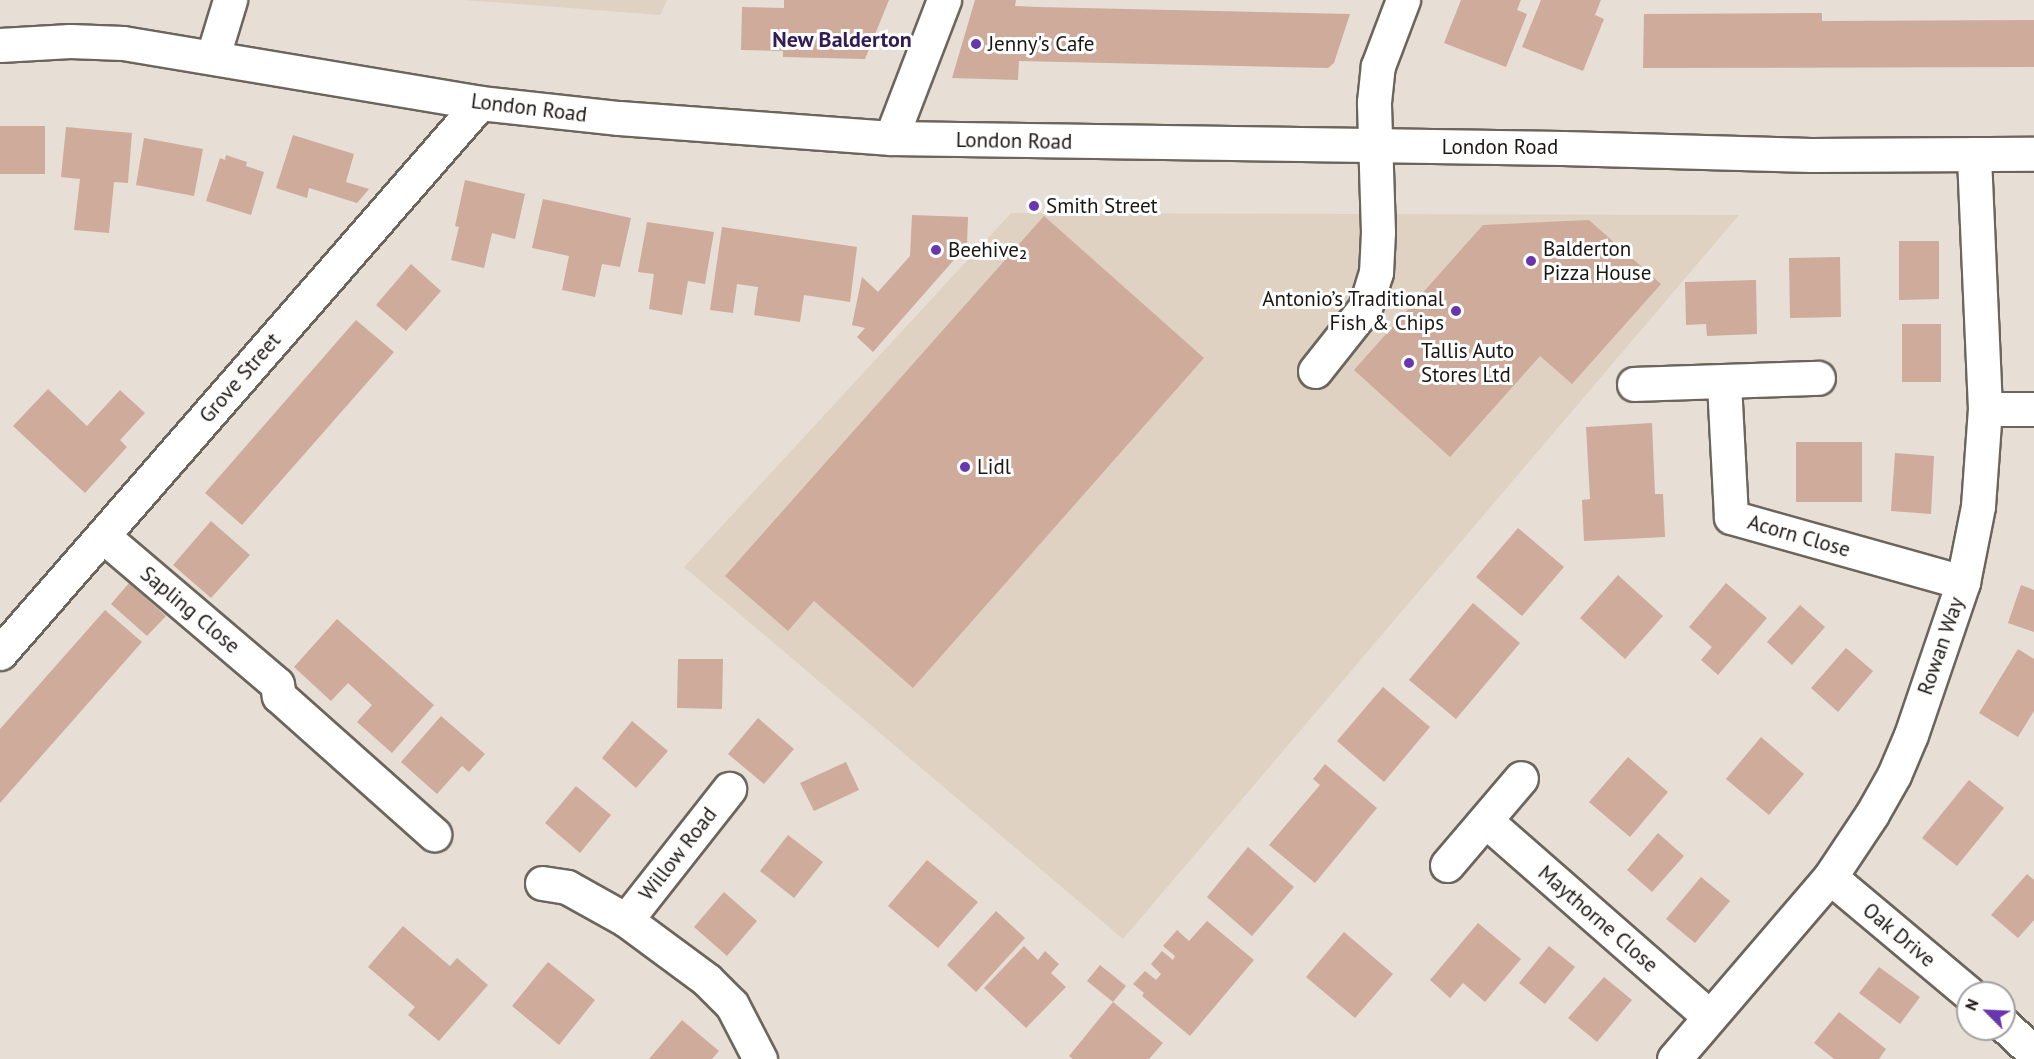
<!DOCTYPE html>
<html>
<head>
<meta charset="utf-8">
<style>
	body { margin:0 }
	#map { position:relative; width:2034px; height:1059px; overflow:hidden; background:#e7dfd5; font-family:"PT Sans",sans-serif }
	div>[style] { position:absolute }
	[style*='--x'] { left:calc(var(--x)*1px); top:calc(var(--y)*1px); width:calc(var(--w)*1px); rotate:calc(var(--a)*1deg) }
	.built>* { inset:0; background:#dfd2c2 }
	.building>* { inset:0; background:#ceab9b }
	.roads { filter:drop-shadow(2px 0 #6c655c) drop-shadow(-2px 0 #6c655c) drop-shadow(0 2px #6c655c) drop-shadow(0 -2px #6c655c) }
	.minor>* { height:33px; margin:-16.5px; padding:0 16.5px; transform-origin:16.5px; border-radius:16.5px; background:#fff }
	.major>* { height:33px; margin:-16.5px; padding:0 16.5px; transform-origin:16.5px; border-radius:16.5px; background:#fff }
	.dots>* { width:16px; height:16px; translate:-50% -50%; box-sizing:border-box; border:3px solid #fff; border-radius:50% }
	span { translate:-50% -50%; white-space:nowrap; text-align:center; line-height:1.15; -webkit-text-stroke:6px #fff; paint-order:stroke }
	.poi-label { font-size:21px; color:#1a1713 }
	.left { translate:0 -50%; text-align:left }
	.right { translate:-100% -50%; text-align:right }
	.street-label { font-size:21px; color:#1a1713 }
	.neighbourhood-label { font-size:22px; color:#321c55; font-weight:700 }
	.north { position:absolute; left:1956px; top:981px; width:60px; height:60px; box-sizing:border-box; background:#fff; border:2px solid #a3a2a1; border-radius:50%; rotate:294deg; font-size:16px; font-weight:700; line-height:24px; text-align:center; color:#1a1713 }
	.north::after { content:''; display:block; margin:auto; width:21px; height:27px; background:#6737ae; clip-path:polygon(50% 0,100% 100%,50% 72%,0 100%) }
</style>
</head>
<body>
<div id="map">
	<div class="built">
		<i style="clip-path:polygon(464px 0,667px 0,660px 15px)"></i>
		<i style="clip-path:polygon(1011px 213px,1739px 215px,1123px 939px,684px 567px)"></i>
	</div>
	<div class="building">
		<i style="clip-path:polygon(784px 0,889px 0,865px 59px,783px 57px,783px 51px,741px 50px,742px 7px,784px 8px)"></i>
		<i style="clip-path:polygon(975px 0,1016px 0,1015px 6px,1038px 7px,1350px 14px,1334px 63px,1328px 68px,1019px 61px,1018px 80px,952px 78px)"></i>
		<i style="clip-path:polygon(1461px 0,1521px 0,1517px 10px,1527px 14px,1506px 67px,1444px 43px)"></i>
		<i style="clip-path:polygon(1541px 0,1601px 0,1595px 15px,1604px 19px,1583px 71px,1522px 47px)"></i>
		<i style="clip-path:polygon(1822px 13px,1822px 21px,2034px 20px,2034px 67px,1643px 68px,1644px 14px)"></i>
		<i style="clip-path:polygon(0 126px,45px 126px,45px 174px,0 174px)"></i>
		<i style="clip-path:polygon(66px 127px,132px 133px,128px 183px,114px 182px,109px 233px,74px 230px,80px 179px,61px 177px)"></i>
		<i style="clip-path:polygon(293px 135px,354px 154px,346px 182px,369px 189px,357px 203px,309px 188px,307px 198px,276px 188px)"></i>
		<i style="clip-path:polygon(144px 138px,203px 149px,194px 196px,136px 185px)"></i>
		<i style="clip-path:polygon(226px 155px,247px 162px,246px 166px,264px 172px,251px 215px,206px 201px,220px 158px,225px 160px)"></i>
		<i style="clip-path:polygon(465px 180px,525px 194px,515px 239px,492px 233px,484px 268px,451px 260px,459px 227px,455px 226px)"></i>
		<i style="clip-path:polygon(543px 199px,631px 218px,620px 267px,602px 264px,595px 297px,562px 290px,569px 256px,532px 248px)"></i>
		<i style="clip-path:polygon(912px 215px,968px 217px,967px 245px,873px 352px,857px 337px,865px 328px,852px 325px,862px 277px,878px 292px,910px 256px)"></i>
		<i style="clip-path:polygon(1044px 216px,1204px 358px,913px 688px,814px 601px,788px 631px,725px 576px)"></i>
		<i style="clip-path:polygon(1589px 220px,1661px 284px,1572px 384px,1540px 356px,1450px 457px,1354px 370px,1483px 225px)"></i>
		<i style="clip-path:polygon(647px 222px,714px 232px,705px 284px,688px 281px,682px 315px,649px 309px,654px 274px,638px 272px)"></i>
		<i style="clip-path:polygon(722px 227px,857px 247px,850px 302px,804px 295px,800px 322px,754px 315px,758px 287px,737px 284px,733px 313px,710px 310px)"></i>
		<i style="clip-path:polygon(1899px 241px,1939px 241px,1939px 299px,1899px 300px)"></i>
		<i style="clip-path:polygon(1840px 257px,1841px 317px,1790px 318px,1789px 258px)"></i>
		<i style="clip-path:polygon(411px 264px,441px 291px,406px 331px,376px 305px)"></i>
		<i style="clip-path:polygon(1756px 280px,1757px 334px,1707px 336px,1706px 324px,1686px 325px,1685px 282px)"></i>
		<i style="clip-path:polygon(356px 320px,394px 352px,242px 525px,205px 493px)"></i>
		<i style="clip-path:polygon(1902px 324px,1941px 324px,1941px 382px,1902px 382px)"></i>
		<i style="clip-path:polygon(48px 389px,87px 426px,120px 390px,145px 413px,120px 440px,127px 447px,85px 493px,13px 426px)"></i>
		<i style="clip-path:polygon(1652px 423px,1655px 494px,1663px 494px,1665px 537px,1584px 541px,1582px 500px,1590px 499px,1586px 427px)"></i>
		<i style="clip-path:polygon(1796px 442px,1862px 442px,1862px 502px,1796px 502px)"></i>
		<i style="clip-path:polygon(1895px 453px,1934px 456px,1931px 514px,1891px 511px)"></i>
		<i style="clip-path:polygon(211px 521px,250px 555px,211px 598px,173px 565px)"></i>
		<i style="clip-path:polygon(1518px 528px,1564px 567px,1522px 616px,1476px 577px)"></i>
		<i style="clip-path:polygon(1618px 575px,1663px 616px,1625px 659px,1580px 618px)"></i>
		<i style="clip-path:polygon(129px 583px,166px 616px,147px 636px,111px 604px)"></i>
		<i style="clip-path:polygon(1726px 583px,1767px 618px,1718px 675px,1701px 660px,1712px 647px,1689px 627px)"></i>
		<i style="clip-path:polygon(2021px 585px,2034px 590px,2034px 632px,2008px 623px)"></i>
		<i style="clip-path:polygon(1473px 603px,1520px 643px,1456px 719px,1409px 680px)"></i>
		<i style="clip-path:polygon(1800px 605px,1825px 627px,1792px 665px,1767px 642px)"></i>
		<i style="clip-path:polygon(105px 610px,142px 642px,0 803px,0 729px)"></i>
		<i style="clip-path:polygon(337px 619px,434px 705px,392px 753px,357px 722px,372px 705px,348px 683px,331px 701px,294px 667px)"></i>
		<i style="clip-path:polygon(1846px 648px,1873px 671px,1838px 712px,1811px 688px)"></i>
		<i style="clip-path:polygon(2018px 649px,2034px 659px,2034px 711px,2018px 737px,1979px 713px)"></i>
		<i style="clip-path:polygon(678px 659px,723px 659px,722px 709px,677px 708px)"></i>
		<i style="clip-path:polygon(1383px 687px,1430px 727px,1384px 782px,1337px 741px)"></i>
		<i style="clip-path:polygon(441px 716px,485px 754px,469px 772px,462px 766px,437px 794px,401px 762px)"></i>
		<i style="clip-path:polygon(758px 718px,794px 749px,764px 784px,728px 754px)"></i>
		<i style="clip-path:polygon(632px 721px,668px 751px,636px 788px,602px 758px)"></i>
		<i style="clip-path:polygon(1761px 737px,1804px 774px,1769px 815px,1726px 779px)"></i>
		<i style="clip-path:polygon(1628px 757px,1668px 792px,1630px 837px,1589px 802px)"></i>
		<i style="clip-path:polygon(846px 762px,859px 790px,814px 811px,800px 783px)"></i>
		<i style="clip-path:polygon(1325px 764px,1377px 808px,1315px 883px,1269px 845px,1320px 785px,1313px 779px)"></i>
		<i style="clip-path:polygon(1969px 780px,2004px 808px,1957px 866px,1922px 838px)"></i>
		<i style="clip-path:polygon(576px 786px,611px 815px,580px 853px,545px 823px)"></i>
		<i style="clip-path:polygon(1658px 833px,1684px 856px,1652px 892px,1627px 870px)"></i>
		<i style="clip-path:polygon(788px 835px,823px 862px,794px 898px,760px 871px)"></i>
		<i style="clip-path:polygon(1248px 847px,1294px 887px,1252px 936px,1207px 897px)"></i>
		<i style="clip-path:polygon(927px 860px,978px 902px,938px 948px,888px 906px)"></i>
		<i style="clip-path:polygon(2027px 874px,2034px 880px,2034px 920px,2018px 938px,1991px 915px)"></i>
		<i style="clip-path:polygon(1701px 877px,1730px 901px,1695px 943px,1666px 919px)"></i>
		<i style="clip-path:polygon(724px 892px,757px 921px,727px 956px,694px 927px)"></i>
		<i style="clip-path:polygon(996px 911px,1025px 938px,976px 992px,947px 965px)"></i>
		<i style="clip-path:polygon(1207px 921px,1254px 960px,1190px 1036px,1142px 996px,1144px 993px,1133px 984px,1145px 971px,1156px 980px,1161px 974px,1151px 964px,1162px 951px,1173px 960px,1175px 956px,1163px 946px,1177px 930px,1189px 941px)"></i>
		<i style="clip-path:polygon(1478px 923px,1521px 959px,1485px 1002px,1463px 983px,1450px 998px,1430px 980px)"></i>
		<i style="clip-path:polygon(403px 926px,450px 966px,457px 958px,488px 985px,439px 1041px,408px 1015px,415px 1007px,368px 967px)"></i>
		<i style="clip-path:polygon(1344px 932px,1393px 974px,1355px 1018px,1306px 977px)"></i>
		<i style="clip-path:polygon(1024px 946px,1038px 960px,1045px 951px,1059px 964px,1051px 973px,1066px 987px,1026px 1028px,984px 988px)"></i>
		<i style="clip-path:polygon(1549px 946px,1575px 967px,1545px 1004px,1519px 983px)"></i>
		<i style="clip-path:polygon(548px 962px,595px 1000px,559px 1045px,512px 1006px)"></i>
		<i style="clip-path:polygon(1100px 965px,1126px 986px,1113px 1002px,1087px 981px)"></i>
		<i style="clip-path:polygon(1879px 967px,1920px 997px,1900px 1024px,1859px 993px)"></i>
		<i style="clip-path:polygon(1604px 977px,1632px 1000px,1597px 1042px,1568px 1018px)"></i>
		<i style="clip-path:polygon(1113px 1002px,1163px 1043px,1149px 1059px,1073px 1059px,1069px 1056px)"></i>
		<i style="clip-path:polygon(1839px 1012px,1886px 1049px,1879px 1059px,1834px 1059px,1814px 1043px)"></i>
		<i style="clip-path:polygon(682px 1020px,719px 1051px,712px 1059px,649px 1059px)"></i>
	</div>
	<div class="roads">
		<div class="minor">
			<i style="--x:213;--y:56;--w:59;--a:-73.1"></i>
			<i style="--x:891;--y:138;--w:148;--a:-69"></i>
			<i style="--x:1315;--y:371;--w:80;--a:-51.6"></i>
			<i style="--x:1365;--y:308;--w:37;--a:-73"></i>
			<i style="--x:1376;--y:273;--w:41;--a:-87.2"></i>
			<i style="--x:1378;--y:232;--w:130;--a:-91.8"></i>
			<i style="--x:1374;--y:102;--w:36;--a:-84"></i>
			<i style="--x:1378;--y:66;--w:71;--a:-69.3"></i>
			<i style="--x:1724;--y:383;--w:134;--a:87"></i>
			<i style="--x:1731;--y:517;--w:241;--a:15.7"></i>
			<i style="--x:1634;--y:384;--w:184;--a:-1.9"></i>
			<i style="--x:1985;--y:409;--w:49;--a:0"></i>
			<i style="--x:103;--y:536;--w:228;--a:40.4"></i>
			<i style="--x:277;--y:684;--w:12;--a:81"></i>
			<i style="--x:279;--y:696;--w:208;--a:41.7"></i>
			<i style="--x:0;--y:653;--w:730;--a:-48.89"></i>
			<i style="--x:1486;--y:821;--w:296;--a:41.2"></i>
			<i style="--x:1447;--y:865;--w:114;--a:-49.6"></i>
			<i style="--x:1830;--y:877;--w:180;--a:40"></i>
			<i style="--x:542;--y:883;--w:25;--a:9"></i>
			<i style="--x:567;--y:887;--w:68;--a:29.2"></i>
			<i style="--x:626;--y:920;--w:101;--a:36.5"></i>
			<i style="--x:707;--y:980;--w:35;--a:45"></i>
			<i style="--x:732;--y:1005;--w:61;--a:62.6"></i>
			<i style="--x:626;--y:920;--w:167;--a:-51.8"></i>
			<i style="--x:2004;--y:1025;--w:41;--a:43"></i>
			<i style="--x:1674;--y:1059;--w:240;--a:-49.4"></i>
			<i style="--x:1830;--y:877;--w:76;--a:-56.3"></i>
			<i style="--x:1872;--y:814;--w:45;--a:-60.6"></i>
			<i style="--x:1894;--y:775;--w:43;--a:-67"></i>
			<i style="--x:1911;--y:735;--w:162;--a:-71.2"></i>
			<i style="--x:1963;--y:582;--w:77;--a:-78.8"></i>
			<i style="--x:1978;--y:506;--w:97;--a:-85.9"></i>
			<i style="--x:1985;--y:409;--w:255;--a:-92.5"></i>
		</div>
		<div class="major">
			<i style="--x:0;--y:45;--w:70;--a:-3.3"></i>
			<i style="--x:70;--y:41;--w:53;--a:2.2"></i>
			<i style="--x:123;--y:43;--w:362;--a:9.5"></i>
			<i style="--x:480;--y:103;--w:140;--a:6.2"></i>
			<i style="--x:619;--y:118;--w:273;--a:4.2"></i>
			<i style="--x:891;--y:138;--w:671;--a:0.85"></i>
			<i style="--x:1562;--y:148;--w:249;--a:1.6"></i>
			<i style="--x:1811;--y:155;--w:223;--a:-0.3"></i>
		</div>
	</div>
	<div class="dots">
		<i style="left:976px;top:44px;background:#6737ae"></i>
		<i style="left:1034px;top:206px;background:#6737ae"></i>
		<i style="left:936px;top:250px;background:#6737ae"></i>
		<i style="left:1531px;top:261px;background:#6737ae"></i>
		<i style="left:1456px;top:311px;background:#6737ae"></i>
		<i style="left:1409px;top:363px;background:#6737ae"></i>
		<i style="left:965px;top:467px;background:#6737ae"></i>
	</div>
	<div class="poi-label">
		<span class="left" style="left:988px;top:44px">Jenny's Cafe</span>
		<span class="left" style="left:1046px;top:206px">Smith Street</span>
		<span class="left" style="left:1543px;top:261px">Balderton<br>Pizza House</span>
		<span class="left" style="left:948px;top:250px">Beehive₂</span>
		<span class="right" style="left:1444px;top:311px">Antonio’s Traditional<br>Fish &amp; Chips</span>
		<span class="left" style="left:1421px;top:363px">Tallis Auto<br>Stores Ltd</span>
		<span class="left" style="left:977px;top:467px">Lidl</span>
	</div>
	<div class="street-label">
		<span style="left:529px;top:108px;rotate:7deg">London Road</span>
		<span style="left:1014px;top:141px;rotate:1deg">London Road</span>
		<span style="left:1500px;top:147px">London Road</span>
		<span style="left:240px;top:378px;rotate:-49deg">Grove Street</span>
		<span style="left:1799px;top:536px;rotate:16deg">Acorn Close</span>
		<span style="left:190px;top:610px;rotate:40deg">Sapling Close</span>
		<span style="left:1941px;top:646px;rotate:-71deg">Rowan Way</span>
		<span style="left:678px;top:854px;rotate:-52deg">Willow Road</span>
		<span style="left:1598px;top:919px;rotate:41deg">Maythorne Close</span>
		<span style="left:1899px;top:935px;rotate:40deg">Oak Drive</span>
	</div>
	<div class="neighbourhood-label">
		<span style="left:842px;top:40px">New Balderton</span>
	</div>
	<div class="north">N</div>
</div>
</body>
</html>
